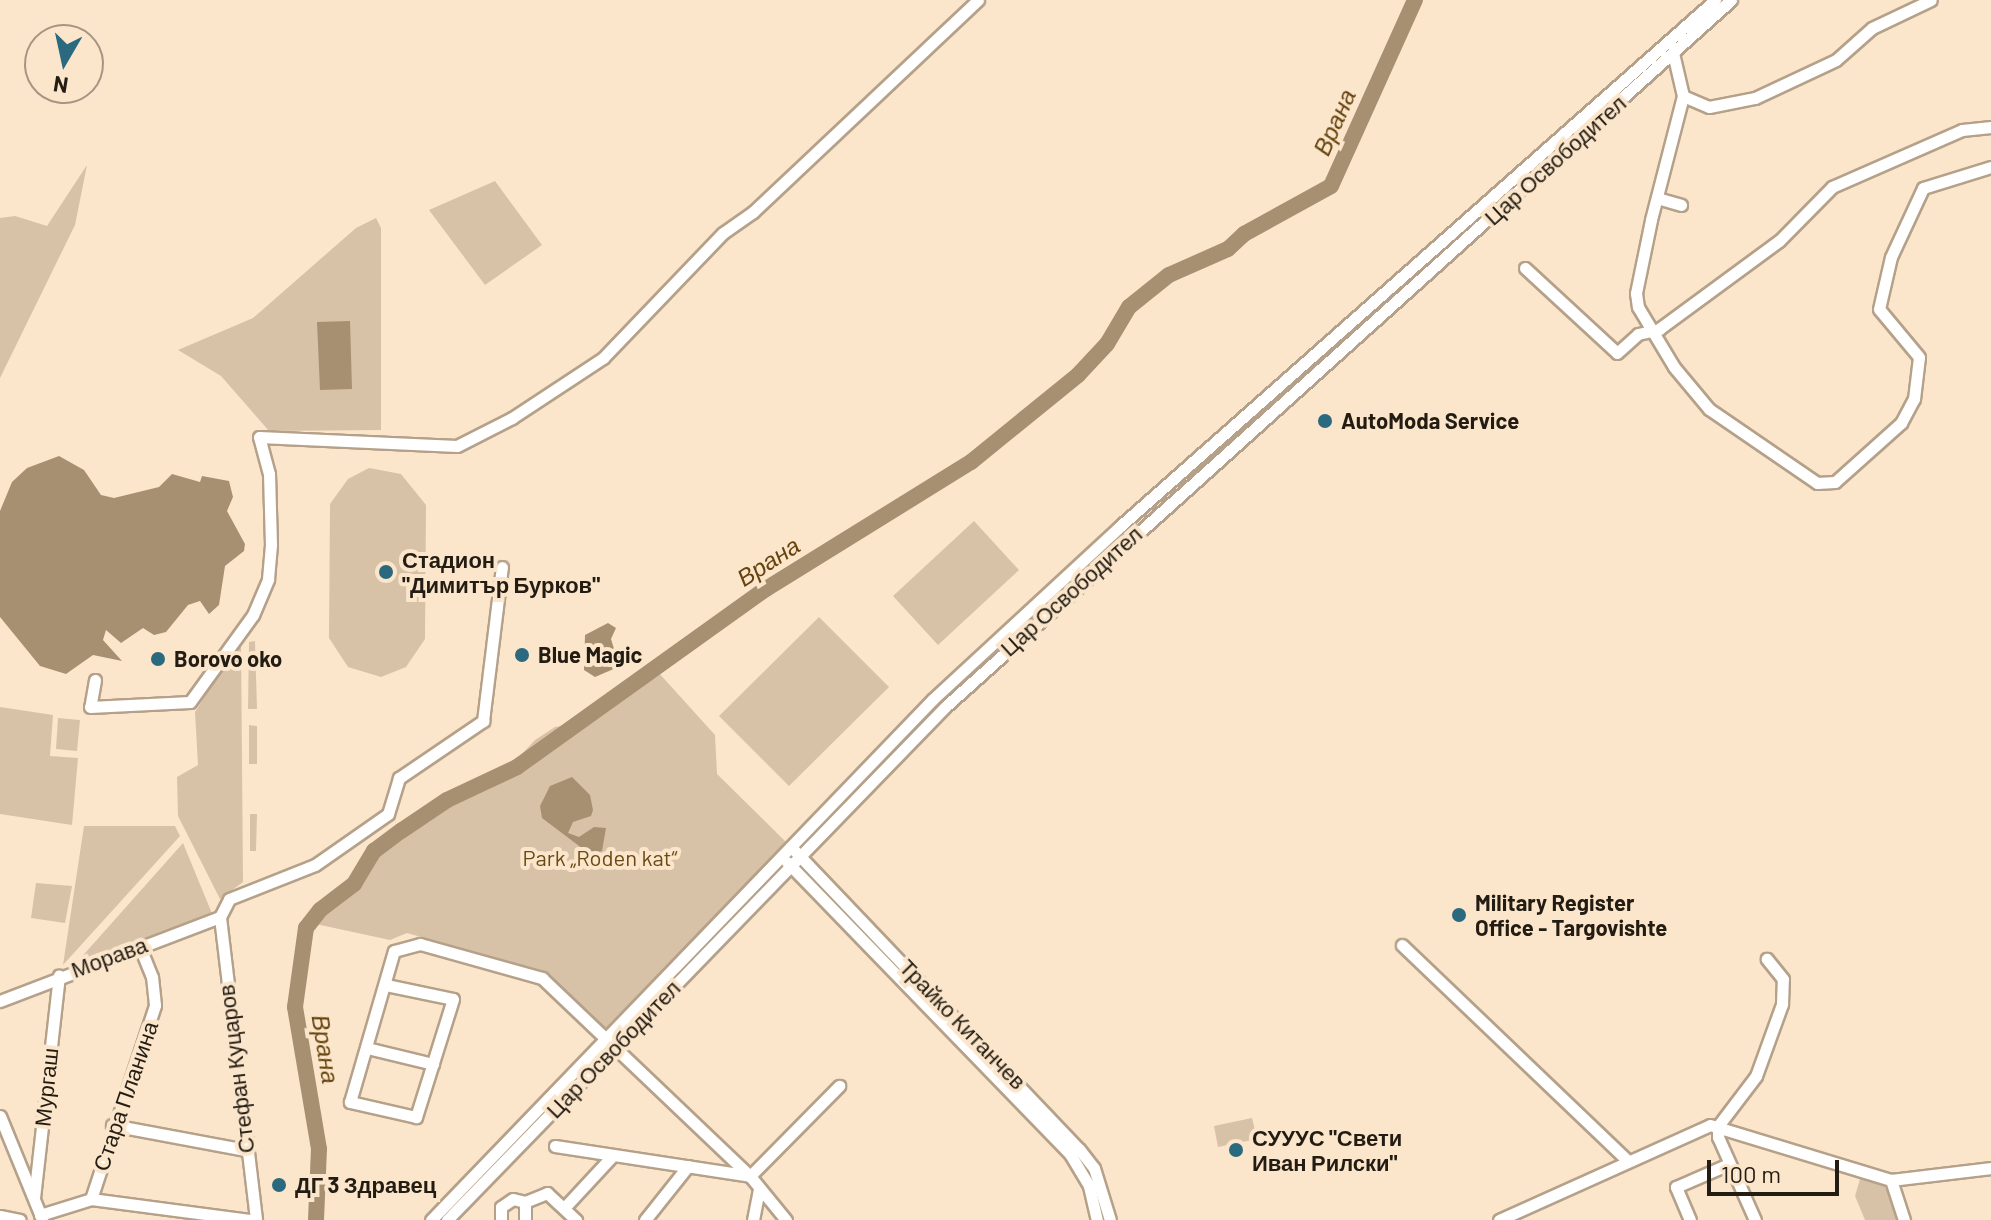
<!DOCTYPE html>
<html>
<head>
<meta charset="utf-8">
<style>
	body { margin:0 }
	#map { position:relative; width:1991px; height:1220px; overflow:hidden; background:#fbe6cc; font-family:Barlow,sans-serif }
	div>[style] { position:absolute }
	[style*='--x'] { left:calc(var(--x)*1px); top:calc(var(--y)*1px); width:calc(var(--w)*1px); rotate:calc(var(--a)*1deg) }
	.green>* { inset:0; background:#d7c2a7 }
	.water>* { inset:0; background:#a79072 }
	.river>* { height:16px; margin:-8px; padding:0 8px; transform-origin:8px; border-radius:8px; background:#a79072 }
	.roads { filter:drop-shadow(2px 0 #b5a189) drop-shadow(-2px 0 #b5a189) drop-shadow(0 2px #b5a189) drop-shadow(0 -2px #b5a189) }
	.minor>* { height:11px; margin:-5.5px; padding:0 5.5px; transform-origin:5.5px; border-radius:5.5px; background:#fff }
	.dots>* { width:22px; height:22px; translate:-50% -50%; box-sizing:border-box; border:4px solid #fbe6cc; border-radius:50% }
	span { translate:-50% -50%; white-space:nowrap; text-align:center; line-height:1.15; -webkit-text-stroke:8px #fbe6cc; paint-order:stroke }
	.street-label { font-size:22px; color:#231c12 }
	.poi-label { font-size:22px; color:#231c12; font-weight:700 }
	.left { translate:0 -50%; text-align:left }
	.park-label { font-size:22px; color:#6b4915 }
	.water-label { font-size:24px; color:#65430d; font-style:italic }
	.north { position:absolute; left:24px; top:24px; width:80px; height:80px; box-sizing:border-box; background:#fbe6cc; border:2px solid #a59582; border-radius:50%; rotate:189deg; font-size:22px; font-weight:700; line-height:32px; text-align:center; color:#231c12 }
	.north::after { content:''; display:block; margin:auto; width:28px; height:36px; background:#2a697e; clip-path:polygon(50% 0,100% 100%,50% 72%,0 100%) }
	.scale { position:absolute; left:1707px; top:1160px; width:132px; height:36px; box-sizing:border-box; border:4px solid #231c12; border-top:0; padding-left:10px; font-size:24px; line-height:28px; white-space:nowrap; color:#231c12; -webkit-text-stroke:6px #fbe6cc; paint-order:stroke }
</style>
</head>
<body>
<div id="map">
	<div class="green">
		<i style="clip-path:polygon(87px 165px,75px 225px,0 378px,0 218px,15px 216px,47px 226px)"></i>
		<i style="clip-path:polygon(495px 181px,542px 245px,485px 285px,429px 210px)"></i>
		<i style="clip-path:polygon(376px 218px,381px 228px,381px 430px,269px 431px,221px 376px,178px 350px,253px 318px,356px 228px)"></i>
		<i style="clip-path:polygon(369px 468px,401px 474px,426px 505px,425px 639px,406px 667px,381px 677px,348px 667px,329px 638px,330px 504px,348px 479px)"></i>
		<i style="clip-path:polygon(974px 521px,1019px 570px,938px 645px,893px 596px)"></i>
		<i style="clip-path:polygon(819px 617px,889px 687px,789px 786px,719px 716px)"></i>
		<i style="clip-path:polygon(241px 639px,243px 882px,220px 899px,178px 816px,177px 777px,198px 765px,195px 712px)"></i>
		<i style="clip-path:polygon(255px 641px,257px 709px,248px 709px,249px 642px)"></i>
		<i style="clip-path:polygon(658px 672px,715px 735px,717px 774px,787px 843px,606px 1035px,546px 972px,407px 933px,390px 940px,311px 923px,408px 826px,489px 789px,535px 740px,555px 727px,576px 724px)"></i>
		<i style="clip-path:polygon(0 707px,53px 715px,50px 756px,78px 758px,72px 825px,0 814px)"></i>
		<i style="clip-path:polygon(58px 718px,80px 720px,77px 751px,56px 749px)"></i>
		<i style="clip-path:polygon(249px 725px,257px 726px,257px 764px,249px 764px)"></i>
		<i style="clip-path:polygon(250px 814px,257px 814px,256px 851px,250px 851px)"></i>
		<i style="clip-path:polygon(84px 826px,175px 826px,180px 836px,63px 965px)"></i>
		<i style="clip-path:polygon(183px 843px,213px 916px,78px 961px)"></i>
		<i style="clip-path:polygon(36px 883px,72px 886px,65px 923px,31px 918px)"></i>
		<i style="clip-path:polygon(1252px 1118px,1257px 1139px,1218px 1147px,1214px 1126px)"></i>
		<i style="clip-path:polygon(1861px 1176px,1884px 1185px,1901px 1220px,1865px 1220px,1855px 1196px)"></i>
	</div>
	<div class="water">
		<i style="clip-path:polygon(350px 321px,352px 389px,320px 390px,317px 322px)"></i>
		<i style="clip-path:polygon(59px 456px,84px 470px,101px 495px,114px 498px,159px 487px,172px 474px,200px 482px,202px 476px,229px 481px,233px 497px,227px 511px,245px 544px,244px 551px,225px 566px,219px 605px,209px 614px,200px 601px,188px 605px,166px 632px,154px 635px,143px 628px,121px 643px,106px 630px,103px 640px,122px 661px,93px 655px,66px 674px,40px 666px,0 617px,0 511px,12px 482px,27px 468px)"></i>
		<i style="clip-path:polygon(608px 623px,616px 628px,611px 639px,615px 652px,623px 655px,623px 665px,595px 677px,584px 670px,585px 635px)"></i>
		<i style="clip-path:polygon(572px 777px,590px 795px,593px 810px,591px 816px,573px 822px,568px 833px,579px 837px,594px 827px,606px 828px,602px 851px,591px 855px,542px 818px,540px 806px,550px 786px)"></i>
	</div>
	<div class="river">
		<i style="--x:316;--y:1220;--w:71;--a:-87.6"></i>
		<i style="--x:319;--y:1149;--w:144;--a:-99.6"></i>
		<i style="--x:295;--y:1007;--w:80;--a:-82.1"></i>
		<i style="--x:306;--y:928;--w:23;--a:-52"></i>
		<i style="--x:320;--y:910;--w:43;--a:-37.4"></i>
		<i style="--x:354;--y:884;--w:39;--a:-59"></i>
		<i style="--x:374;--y:851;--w:34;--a:-37"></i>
		<i style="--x:401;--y:831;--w:55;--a:-34"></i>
		<i style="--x:447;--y:800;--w:77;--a:-25.2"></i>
		<i style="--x:517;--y:767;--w:306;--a:-35.6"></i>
		<i style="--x:766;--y:589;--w:241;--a:-31.8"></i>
		<i style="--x:971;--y:462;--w:138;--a:-39.1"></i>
		<i style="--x:1078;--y:375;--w:42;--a:-46.9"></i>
		<i style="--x:1107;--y:344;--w:43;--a:-59.3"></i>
		<i style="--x:1129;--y:307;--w:51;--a:-38.7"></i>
		<i style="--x:1169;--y:275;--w:64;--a:-23.8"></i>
		<i style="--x:1228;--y:249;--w:22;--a:-43"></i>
		<i style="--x:1244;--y:234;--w:99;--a:-28.9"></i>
		<i style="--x:1331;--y:186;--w:204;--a:-65.7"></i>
	</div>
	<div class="roads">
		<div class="minor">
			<i style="--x:1673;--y:53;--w:44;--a:76.9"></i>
			<i style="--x:1683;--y:96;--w:128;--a:104.5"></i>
			<i style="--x:1651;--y:220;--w:75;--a:101.6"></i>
			<i style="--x:1636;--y:293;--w:14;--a:82"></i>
			<i style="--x:1638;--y:307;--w:70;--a:59"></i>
			<i style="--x:1674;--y:367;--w:55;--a:50.2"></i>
			<i style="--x:1709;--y:409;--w:131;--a:34.4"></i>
			<i style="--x:1817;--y:483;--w:18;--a:-3"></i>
			<i style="--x:1835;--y:482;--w:89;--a:-41.8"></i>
			<i style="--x:1901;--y:423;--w:27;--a:-62"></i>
			<i style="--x:1914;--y:399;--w:42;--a:-83.2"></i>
			<i style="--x:1919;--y:357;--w:62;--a:-129.8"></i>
			<i style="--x:1879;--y:309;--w:53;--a:-77"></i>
			<i style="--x:1891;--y:257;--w:76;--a:-65.1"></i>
			<i style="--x:1923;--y:188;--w:71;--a:-17.2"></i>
			<i style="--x:1683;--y:96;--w:28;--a:23"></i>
			<i style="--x:1709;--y:107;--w:47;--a:-11.1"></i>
			<i style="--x:1755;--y:98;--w:89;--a:-25.1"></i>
			<i style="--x:1836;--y:60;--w:48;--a:-41.6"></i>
			<i style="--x:1872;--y:28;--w:65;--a:-25.4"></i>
			<i style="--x:1657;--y:198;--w:25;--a:16"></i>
			<i style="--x:1525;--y:268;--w:125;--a:42.7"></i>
			<i style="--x:1617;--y:353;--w:28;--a:-42"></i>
			<i style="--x:1638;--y:334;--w:22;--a:-13"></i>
			<i style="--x:1659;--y:329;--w:149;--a:-36.3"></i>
			<i style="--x:1779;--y:241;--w:76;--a:-45.5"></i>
			<i style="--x:1832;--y:187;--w:142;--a:-23.7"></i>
			<i style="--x:1962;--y:130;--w:29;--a:-6"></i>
			<i style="--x:95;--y:680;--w:27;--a:100"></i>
			<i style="--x:90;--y:707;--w:100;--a:-2.9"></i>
			<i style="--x:190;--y:702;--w:107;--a:-54.1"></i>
			<i style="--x:253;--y:615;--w:39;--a:-67"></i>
			<i style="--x:268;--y:579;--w:34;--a:-85"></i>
			<i style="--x:271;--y:545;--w:71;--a:-91.6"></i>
			<i style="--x:269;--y:474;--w:38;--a:-105"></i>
			<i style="--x:259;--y:437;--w:198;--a:2.6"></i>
			<i style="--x:457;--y:446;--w:62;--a:-27"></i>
			<i style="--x:512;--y:418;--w:109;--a:-33.4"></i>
			<i style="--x:603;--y:358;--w:173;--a:-46.2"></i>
			<i style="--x:723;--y:233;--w:37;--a:-35"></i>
			<i style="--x:753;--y:212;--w:309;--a:-43.3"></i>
			<i style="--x:794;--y:850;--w:413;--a:46.4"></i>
			<i style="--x:1079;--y:1149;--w:24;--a:52"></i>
			<i style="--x:1094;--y:1168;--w:54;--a:72.9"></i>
			<i style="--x:787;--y:862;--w:407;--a:45.9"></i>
			<i style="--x:1070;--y:1154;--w:37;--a:59"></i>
			<i style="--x:1089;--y:1186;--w:35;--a:77"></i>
			<i style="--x:220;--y:917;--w:20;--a:-63"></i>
			<i style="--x:229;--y:899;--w:92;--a:-21.6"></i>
			<i style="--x:315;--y:865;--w:89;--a:-34.9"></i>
			<i style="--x:388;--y:814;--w:38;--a:-73"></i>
			<i style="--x:399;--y:778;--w:102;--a:-34.2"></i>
			<i style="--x:483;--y:721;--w:155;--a:-83"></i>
			<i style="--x:220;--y:917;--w:305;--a:83.2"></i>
			<i style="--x:1402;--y:945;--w:311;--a:43.7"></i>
			<i style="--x:386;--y:985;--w:68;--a:11.8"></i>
			<i style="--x:453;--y:999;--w:124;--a:107.4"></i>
			<i style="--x:416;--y:1117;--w:68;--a:-167.2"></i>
			<i style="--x:350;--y:1102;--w:157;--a:-73.8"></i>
			<i style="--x:394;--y:951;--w:27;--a:-15"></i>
			<i style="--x:420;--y:944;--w:127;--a:15.6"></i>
			<i style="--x:542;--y:978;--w:287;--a:43.6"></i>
			<i style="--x:750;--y:1176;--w:57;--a:50.7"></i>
			<i style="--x:0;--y:1001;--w:235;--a:-20.9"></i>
			<i style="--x:367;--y:1048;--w:68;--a:13.6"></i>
			<i style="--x:0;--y:1116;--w:111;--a:67.8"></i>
			<i style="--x:112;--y:1125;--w:136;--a:10.6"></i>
			<i style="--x:555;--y:1146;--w:197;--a:8.7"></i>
			<i style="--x:750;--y:1176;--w:127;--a:-45.3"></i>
			<i style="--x:1891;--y:1180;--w:42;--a:72"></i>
			<i style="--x:34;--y:1198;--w:224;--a:-83.6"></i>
			<i style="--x:91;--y:1199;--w:204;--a:-71.7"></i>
			<i style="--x:155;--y:1005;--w:28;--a:-96"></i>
			<i style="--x:152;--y:977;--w:32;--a:-112"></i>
			<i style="--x:564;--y:1208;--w:72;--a:-47.2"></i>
			<i style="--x:40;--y:1215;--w:53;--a:-17.4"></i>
			<i style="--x:91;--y:1199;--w:160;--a:7.5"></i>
			<i style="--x:0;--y:1216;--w:20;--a:11"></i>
			<i style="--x:431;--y:1220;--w:723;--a:-46.06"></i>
			<i style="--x:933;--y:699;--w:252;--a:-42.7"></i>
			<i style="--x:1118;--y:528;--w:797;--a:-41.49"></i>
			<i style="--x:447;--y:1220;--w:715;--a:-45.85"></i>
			<i style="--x:945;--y:707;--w:1057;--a:-41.97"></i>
			<i style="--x:501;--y:1220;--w:13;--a:-90"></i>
			<i style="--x:501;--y:1207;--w:14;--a:-34"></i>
			<i style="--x:513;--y:1199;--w:12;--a:14"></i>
			<i style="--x:525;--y:1202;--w:24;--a:-22"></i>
			<i style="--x:547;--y:1193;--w:40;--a:43"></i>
			<i style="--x:525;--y:1220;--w:18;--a:-90"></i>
			<i style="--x:645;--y:1220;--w:69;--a:-51.5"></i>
			<i style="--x:753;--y:1220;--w:32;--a:-79"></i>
			<i style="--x:1499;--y:1220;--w:231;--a:-24.2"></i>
			<i style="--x:1710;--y:1125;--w:189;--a:16.9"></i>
			<i style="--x:1891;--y:1180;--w:101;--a:-6.8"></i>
			<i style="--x:1690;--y:1220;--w:36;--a:-113"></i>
			<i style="--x:1676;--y:1187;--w:58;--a:-23.5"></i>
			<i style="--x:1755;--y:1220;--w:91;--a:-114"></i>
			<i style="--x:1718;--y:1137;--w:11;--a:-90"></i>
			<i style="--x:1718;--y:1126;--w:63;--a:-52.8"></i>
			<i style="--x:1756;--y:1076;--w:77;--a:-70.1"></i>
			<i style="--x:1782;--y:1004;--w:25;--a:-88"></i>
			<i style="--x:1783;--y:979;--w:26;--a:-129"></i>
		</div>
	</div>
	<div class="dots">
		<i style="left:1325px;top:421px;background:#2a697e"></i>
		<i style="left:386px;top:572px;background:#2a697e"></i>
		<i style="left:522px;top:655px;background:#2a697e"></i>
		<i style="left:158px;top:659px;background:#2a697e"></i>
		<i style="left:1459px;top:915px;background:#2a697e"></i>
		<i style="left:1236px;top:1150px;background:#2a697e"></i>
		<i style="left:279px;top:1185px;background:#2a697e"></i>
	</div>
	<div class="street-label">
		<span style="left:1555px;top:160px;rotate:-42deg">Цар Освободител</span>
		<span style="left:1071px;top:591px;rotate:-42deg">Цар Освободител</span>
		<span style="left:109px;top:957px;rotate:-20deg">Морава</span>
		<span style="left:963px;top:1024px;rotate:46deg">Трайко Китанчев</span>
		<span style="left:613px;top:1049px;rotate:-46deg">Цар Освободител</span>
		<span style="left:236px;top:1069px;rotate:-97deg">Стефан Куцаров</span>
		<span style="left:46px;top:1087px;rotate:-84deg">Мургаш</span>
		<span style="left:125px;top:1096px;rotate:-71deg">Стара Планина</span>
	</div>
	<div class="poi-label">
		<span class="left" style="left:1341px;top:421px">AutoModa Service</span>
		<span class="left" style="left:402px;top:572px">Стадион<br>"Димитър Бурков"</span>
		<span class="left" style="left:538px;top:655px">Blue Magic</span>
		<span class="left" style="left:174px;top:659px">Borovo oko</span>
		<span class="left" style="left:1475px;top:915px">Military Register<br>Office - Targovishte</span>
		<span class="left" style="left:1252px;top:1150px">СУУУС "Свети<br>Иван Рилски"</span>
		<span class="left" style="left:295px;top:1185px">ДГ 3 Здравец</span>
	</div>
	<div class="park-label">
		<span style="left:600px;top:858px">Park „Roden kat“</span>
	</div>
	<div class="water-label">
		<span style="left:1334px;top:122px;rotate:-66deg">Врана</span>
		<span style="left:768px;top:561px;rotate:-33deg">Врана</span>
		<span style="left:326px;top:1049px;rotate:81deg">Врана</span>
	</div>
	<div class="north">N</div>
	<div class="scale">100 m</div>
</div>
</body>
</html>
